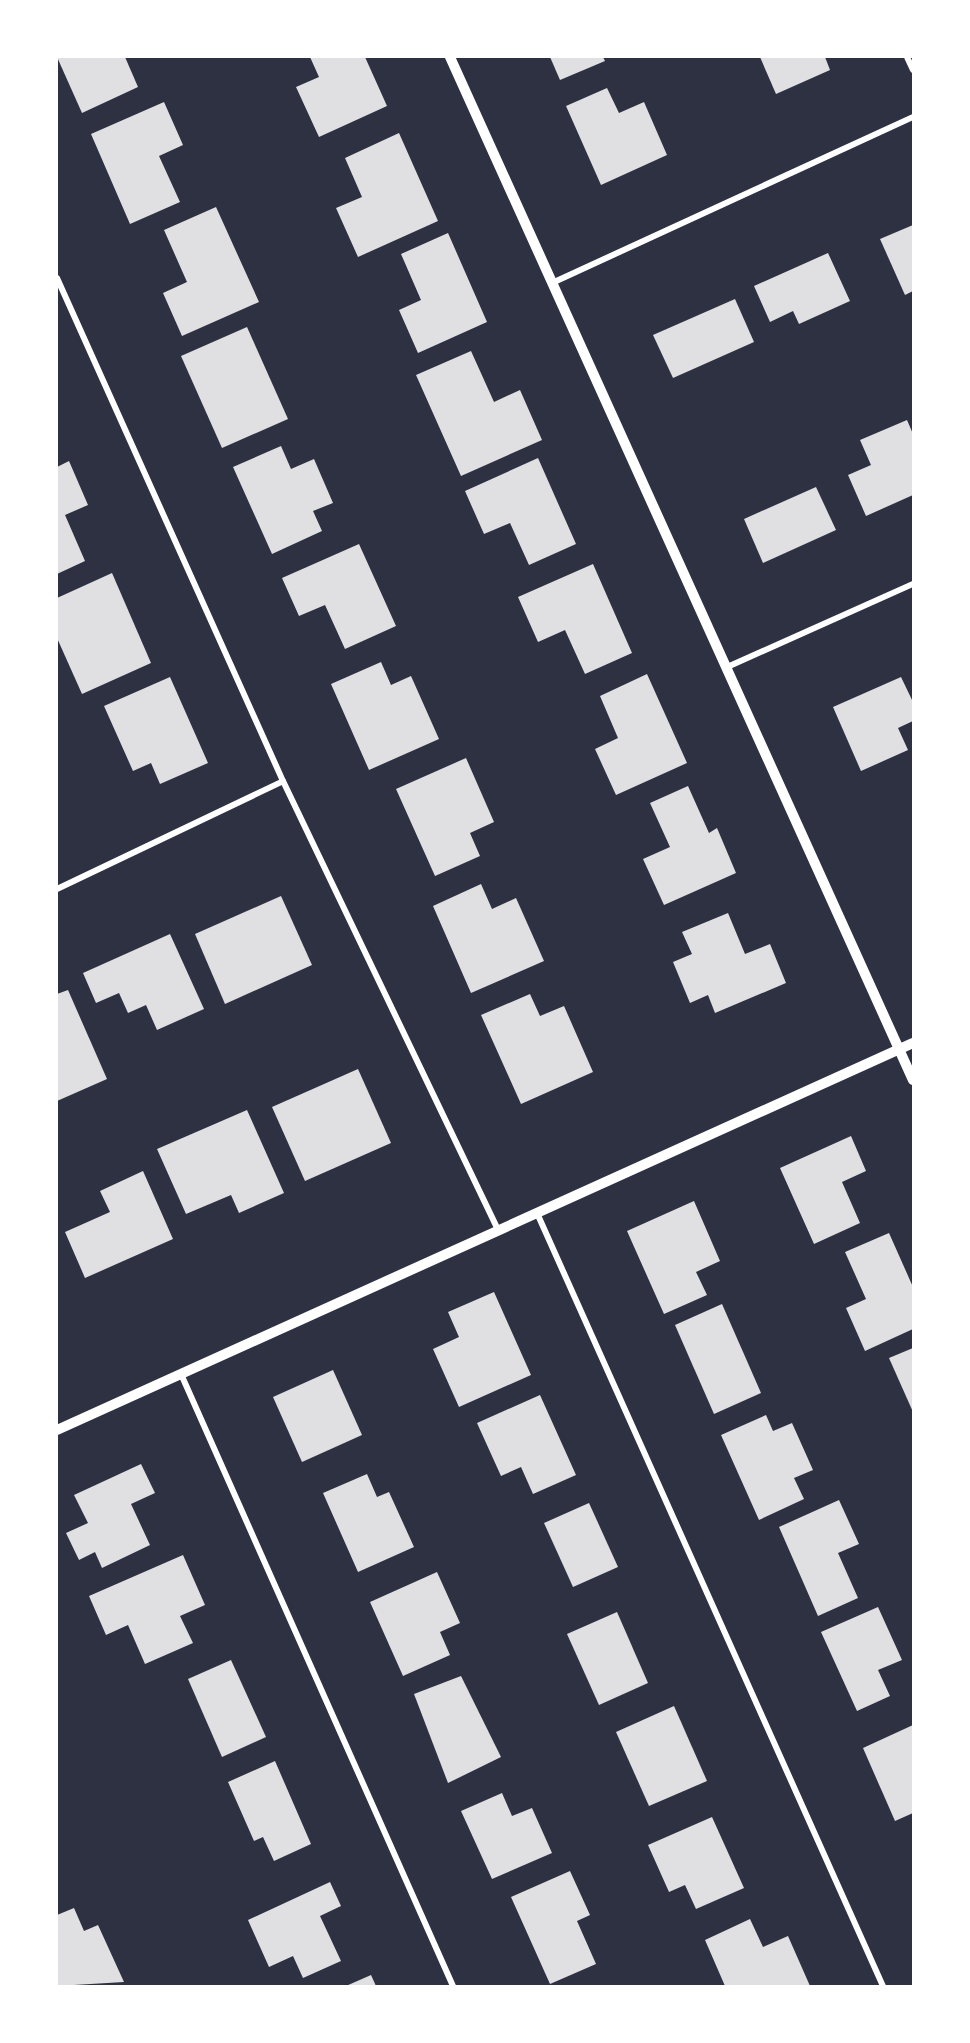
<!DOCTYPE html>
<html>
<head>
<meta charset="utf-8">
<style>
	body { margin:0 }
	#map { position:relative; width:970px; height:2043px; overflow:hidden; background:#2d3142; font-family:Arial,sans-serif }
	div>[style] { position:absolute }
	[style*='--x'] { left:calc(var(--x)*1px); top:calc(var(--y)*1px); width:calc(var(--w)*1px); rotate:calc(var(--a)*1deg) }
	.building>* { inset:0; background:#e0e0e3 }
	.minor>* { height:6px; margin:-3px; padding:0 3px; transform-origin:3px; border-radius:3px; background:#fff }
	.tertiary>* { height:10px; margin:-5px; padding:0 5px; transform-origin:5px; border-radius:5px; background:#fff }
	span { translate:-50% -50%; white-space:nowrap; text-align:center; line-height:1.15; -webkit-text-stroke:4.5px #fff; paint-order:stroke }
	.frame { position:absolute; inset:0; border:58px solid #fff; pointer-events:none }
</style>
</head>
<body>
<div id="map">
	<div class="building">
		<i style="clip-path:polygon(57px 57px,125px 57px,138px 87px,82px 113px)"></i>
		<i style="clip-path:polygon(310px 57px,365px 57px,387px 106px,319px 137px,296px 87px,319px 77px)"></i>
		<i style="clip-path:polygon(550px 57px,603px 57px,605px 61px,560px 80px)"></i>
		<i style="clip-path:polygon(760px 57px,825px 57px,830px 70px,776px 94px)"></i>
		<i style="clip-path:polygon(607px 88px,619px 113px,644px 102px,667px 155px,601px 185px,566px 106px)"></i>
		<i style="clip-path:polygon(164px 102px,183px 145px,159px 156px,180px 202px,130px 224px,91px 134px)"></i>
		<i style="clip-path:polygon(399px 133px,438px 221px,358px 257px,336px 208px,362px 197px,345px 158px)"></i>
		<i style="clip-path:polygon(216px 207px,259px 302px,182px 336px,163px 293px,187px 282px,164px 230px)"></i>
		<i style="clip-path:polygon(913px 225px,913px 291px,905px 295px,880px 239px)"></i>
		<i style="clip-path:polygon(448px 233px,487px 322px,418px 353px,399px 310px,421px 300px,401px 254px)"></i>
		<i style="clip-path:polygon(828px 253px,850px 301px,799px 324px,793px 311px,770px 322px,754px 286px)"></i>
		<i style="clip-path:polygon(735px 299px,754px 342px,673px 378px,653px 335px)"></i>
		<i style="clip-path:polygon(247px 327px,288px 419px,222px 448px,181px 356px)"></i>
		<i style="clip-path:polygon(471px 351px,494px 402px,520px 390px,542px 440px,461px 476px,416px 375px)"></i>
		<i style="clip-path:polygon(907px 420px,913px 434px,913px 495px,866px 516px,848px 475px,871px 465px,860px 440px)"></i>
		<i style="clip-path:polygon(281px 446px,291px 469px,314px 459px,333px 503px,313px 511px,322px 531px,272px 554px,233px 467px)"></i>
		<i style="clip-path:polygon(538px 458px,576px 544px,529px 565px,510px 523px,484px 534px,465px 491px)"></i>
		<i style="clip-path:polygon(69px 461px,88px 505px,65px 515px,85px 561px,57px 574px,57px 467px)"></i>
		<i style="clip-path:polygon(816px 487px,836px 530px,763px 563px,744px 519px)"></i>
		<i style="clip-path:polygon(359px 544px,396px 626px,345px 649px,325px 605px,299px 616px,282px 578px)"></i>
		<i style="clip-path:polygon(593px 564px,632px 653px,585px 674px,565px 630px,538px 642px,518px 597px)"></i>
		<i style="clip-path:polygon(112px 573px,151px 663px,82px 694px,57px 638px,57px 598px)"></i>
		<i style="clip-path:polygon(381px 662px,391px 685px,411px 676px,439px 739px,369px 770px,331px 684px)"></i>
		<i style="clip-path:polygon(647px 674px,687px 763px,616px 795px,595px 749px,618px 738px,600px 696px)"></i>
		<i style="clip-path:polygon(170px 677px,208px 763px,160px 784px,151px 763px,133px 771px,104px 706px)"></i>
		<i style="clip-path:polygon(901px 677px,913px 702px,913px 721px,898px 728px,908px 750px,861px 771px,833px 707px)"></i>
		<i style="clip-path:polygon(466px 758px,494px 822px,470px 833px,480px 856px,435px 876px,396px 789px)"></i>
		<i style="clip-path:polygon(688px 786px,709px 833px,717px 828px,736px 873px,664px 905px,643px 859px,670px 847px,650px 803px)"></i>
		<i style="clip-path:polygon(481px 884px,492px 909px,516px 898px,544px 961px,471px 993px,433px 906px)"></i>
		<i style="clip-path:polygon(281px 896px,312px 965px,225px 1004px,195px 934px)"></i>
		<i style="clip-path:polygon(728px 913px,745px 954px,770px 944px,786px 983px,715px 1013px,708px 995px,690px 1003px,673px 962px,692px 954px,682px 932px)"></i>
		<i style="clip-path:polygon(170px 934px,204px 1009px,157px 1030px,146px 1005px,128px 1013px,119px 993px,96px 1003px,83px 973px)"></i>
		<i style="clip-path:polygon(68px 990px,107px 1079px,57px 1101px,57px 994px)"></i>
		<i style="clip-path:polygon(530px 994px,540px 1016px,564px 1006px,593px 1072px,521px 1104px,481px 1015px)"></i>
		<i style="clip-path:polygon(358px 1069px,391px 1143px,305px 1181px,272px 1107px)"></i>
		<i style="clip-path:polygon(247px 1110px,284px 1193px,239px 1213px,231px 1195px,186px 1214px,157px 1149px)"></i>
		<i style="clip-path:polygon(851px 1136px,866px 1171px,842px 1182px,860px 1223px,814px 1244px,780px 1168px)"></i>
		<i style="clip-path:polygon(143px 1171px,173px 1239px,85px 1278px,65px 1232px,110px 1212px,100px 1191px)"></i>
		<i style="clip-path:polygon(694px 1201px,720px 1261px,696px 1272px,707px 1295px,664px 1314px,627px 1231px)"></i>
		<i style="clip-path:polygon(889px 1233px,913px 1287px,913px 1329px,865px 1351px,846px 1308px,866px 1299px,845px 1252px)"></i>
		<i style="clip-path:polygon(494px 1292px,531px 1375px,459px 1407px,433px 1349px,459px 1337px,448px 1312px)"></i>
		<i style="clip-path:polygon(722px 1304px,761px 1393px,714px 1414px,675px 1325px)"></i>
		<i style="clip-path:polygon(913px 1348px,913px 1412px,889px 1358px)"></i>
		<i style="clip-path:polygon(333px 1370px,362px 1435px,302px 1462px,273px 1397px)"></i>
		<i style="clip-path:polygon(540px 1395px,576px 1475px,533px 1494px,521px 1467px,501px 1476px,477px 1423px)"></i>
		<i style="clip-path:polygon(766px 1415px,773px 1431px,792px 1423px,813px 1470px,794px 1478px,804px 1499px,759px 1520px,721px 1435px)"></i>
		<i style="clip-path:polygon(141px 1464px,155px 1493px,131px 1504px,150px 1545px,102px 1568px,95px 1552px,79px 1560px,66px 1533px,88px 1523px,74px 1495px)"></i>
		<i style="clip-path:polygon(367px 1474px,377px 1497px,389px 1492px,414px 1547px,358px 1572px,323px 1493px)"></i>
		<i style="clip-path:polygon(839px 1500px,859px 1544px,838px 1553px,858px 1598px,818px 1616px,779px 1527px)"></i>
		<i style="clip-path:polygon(589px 1503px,618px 1567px,573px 1587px,544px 1523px)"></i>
		<i style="clip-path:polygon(183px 1555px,205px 1605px,180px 1616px,193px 1643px,145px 1664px,128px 1625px,106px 1635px,89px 1596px)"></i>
		<i style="clip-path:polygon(437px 1572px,460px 1623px,440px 1632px,450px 1655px,403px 1676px,370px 1602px)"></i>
		<i style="clip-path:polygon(878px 1607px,902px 1660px,878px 1670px,890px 1696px,857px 1711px,821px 1632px)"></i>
		<i style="clip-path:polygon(617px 1612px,648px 1683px,599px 1705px,567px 1634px)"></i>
		<i style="clip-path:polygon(231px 1660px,266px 1737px,222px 1757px,188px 1679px)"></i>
		<i style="clip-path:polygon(461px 1676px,501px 1757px,448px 1783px,414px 1694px)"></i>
		<i style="clip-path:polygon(674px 1706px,707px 1781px,649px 1806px,616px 1732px)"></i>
		<i style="clip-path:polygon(913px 1725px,913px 1813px,895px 1821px,863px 1748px)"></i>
		<i style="clip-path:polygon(275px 1761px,311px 1844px,274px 1861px,263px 1837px,254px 1841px,228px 1782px)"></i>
		<i style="clip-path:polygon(502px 1793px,512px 1816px,532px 1808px,552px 1853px,492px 1879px,461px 1811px)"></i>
		<i style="clip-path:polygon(712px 1817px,744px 1888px,696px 1909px,685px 1885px,669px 1892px,648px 1845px)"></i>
		<i style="clip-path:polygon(570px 1871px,590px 1915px,577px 1921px,596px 1964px,550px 1984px,511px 1897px)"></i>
		<i style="clip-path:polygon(330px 1882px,341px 1906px,320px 1916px,341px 1961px,303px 1978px,293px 1956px,269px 1967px,248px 1920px)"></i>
		<i style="clip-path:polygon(74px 1908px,84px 1931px,98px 1925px,124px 1982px,57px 1986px,57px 1915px)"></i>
		<i style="clip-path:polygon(750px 1919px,763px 1947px,788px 1936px,810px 1986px,725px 1986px,705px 1940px)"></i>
		<i style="clip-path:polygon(371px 1975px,376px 1986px,346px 1986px)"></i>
	</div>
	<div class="minor">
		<i style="--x:907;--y:57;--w:14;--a:65"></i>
		<i style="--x:57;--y:278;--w:551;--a:65.81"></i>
		<i style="--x:283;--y:781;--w:498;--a:64.4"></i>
		<i style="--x:552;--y:283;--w:397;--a:-24.7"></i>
		<i style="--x:725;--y:668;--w:206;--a:-24.1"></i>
		<i style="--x:57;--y:889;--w:250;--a:-25.5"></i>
		<i style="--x:537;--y:1213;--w:847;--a:65.89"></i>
		<i style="--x:181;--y:1374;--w:670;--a:66.04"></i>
	</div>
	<div class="tertiary">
		<i style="--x:450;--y:57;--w:1123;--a:65.65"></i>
		<i style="--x:57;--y:1430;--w:939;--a:-24.33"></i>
	</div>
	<div class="frame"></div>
</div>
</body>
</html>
